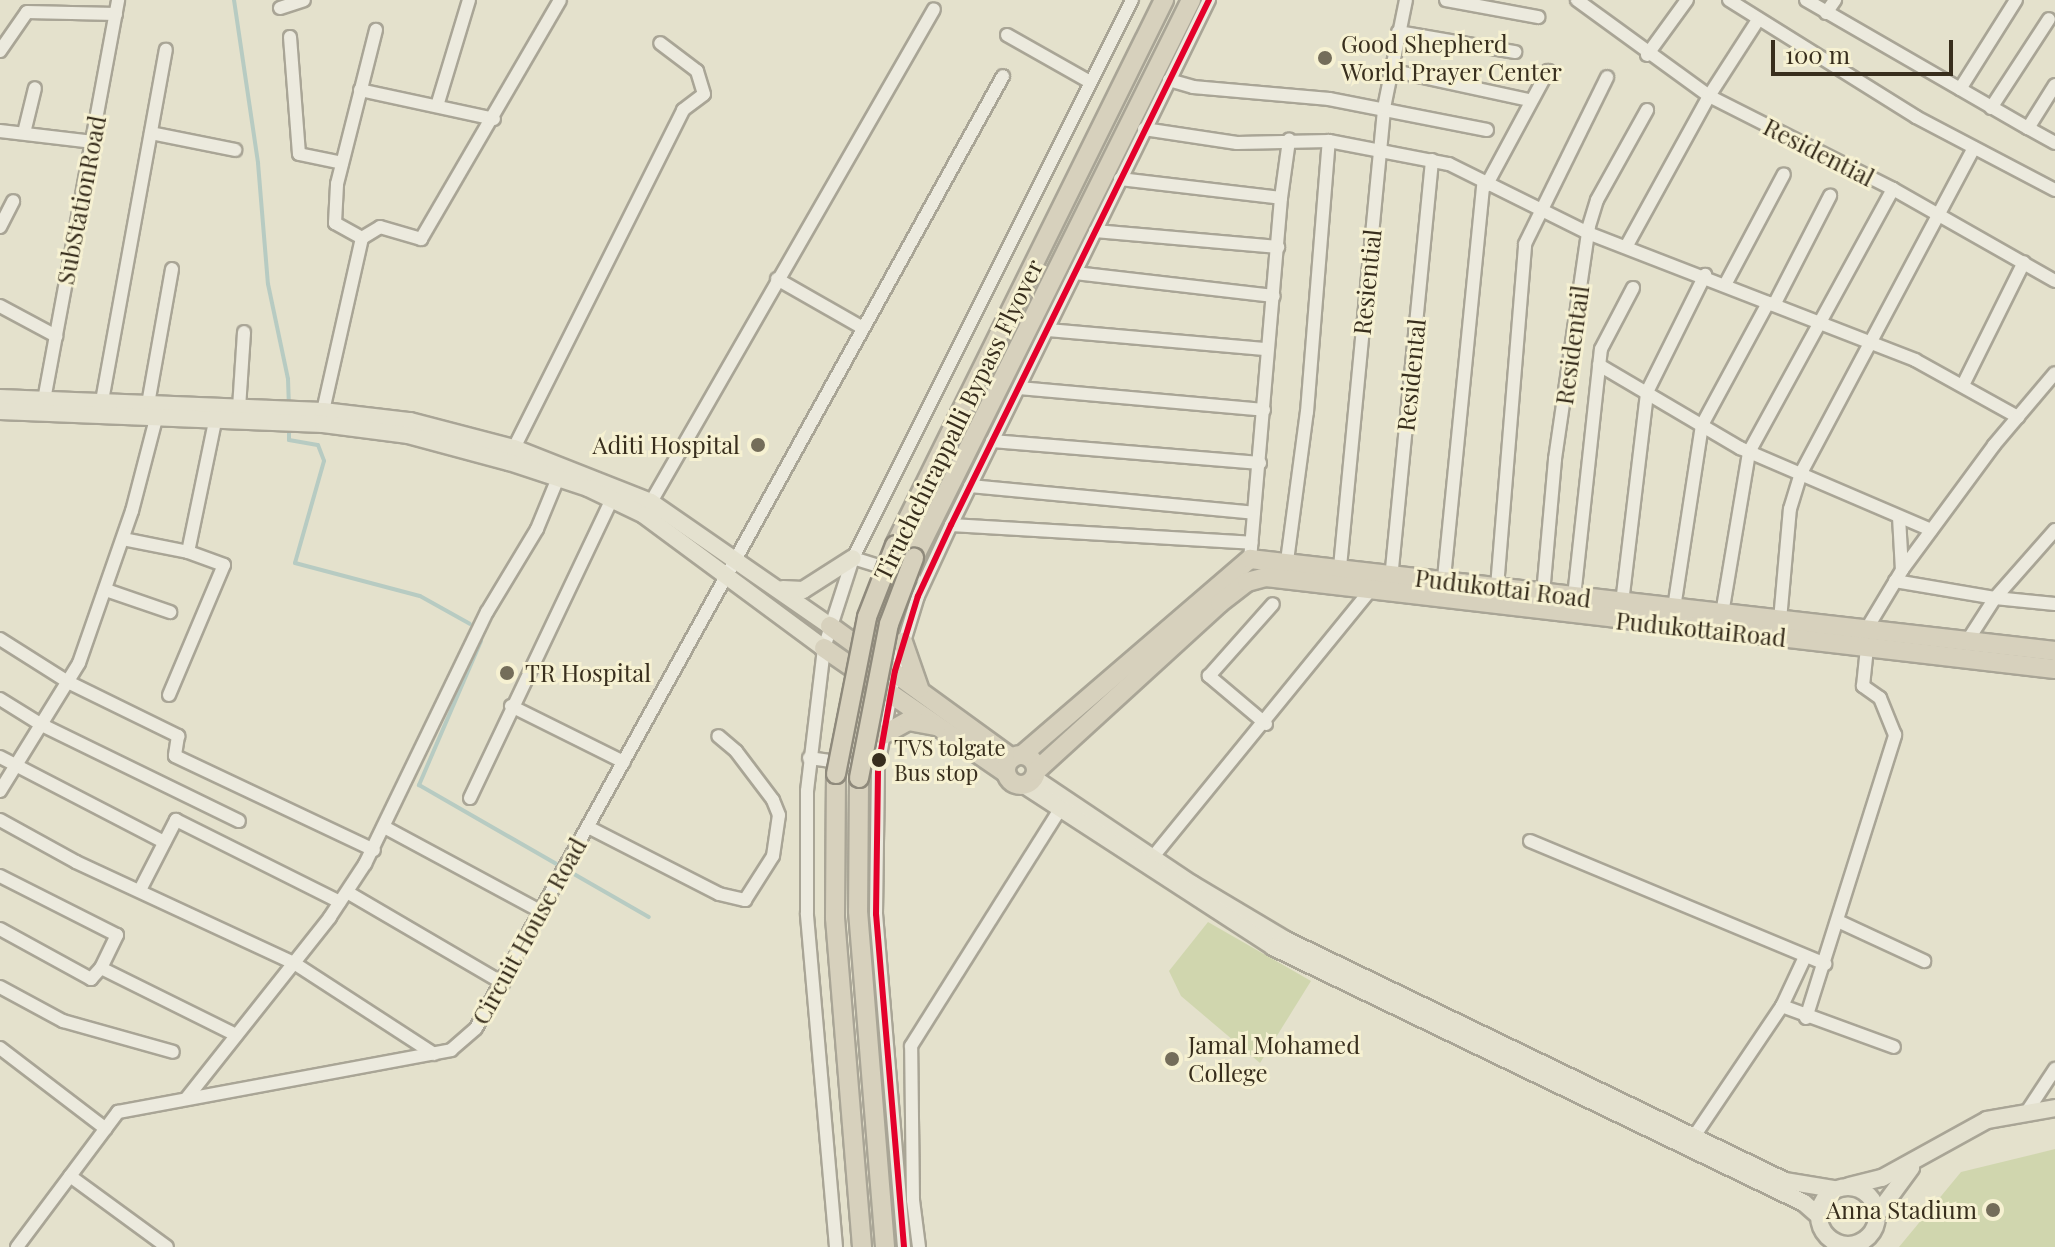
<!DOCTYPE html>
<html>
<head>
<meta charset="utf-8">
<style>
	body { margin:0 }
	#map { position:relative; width:2055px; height:1247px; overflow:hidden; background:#e4e1cc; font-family:"Playfair Display",serif }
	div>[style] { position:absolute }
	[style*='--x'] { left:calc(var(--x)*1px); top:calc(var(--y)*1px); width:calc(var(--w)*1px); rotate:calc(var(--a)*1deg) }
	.green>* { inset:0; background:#d0d6ae }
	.stream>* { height:4px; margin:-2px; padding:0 2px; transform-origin:2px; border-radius:2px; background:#b7cbc2 }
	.roads { filter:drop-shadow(2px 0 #a9a596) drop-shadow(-2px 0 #a9a596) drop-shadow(0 2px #a9a596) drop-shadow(0 -2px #a9a596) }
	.minor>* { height:12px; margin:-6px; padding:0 6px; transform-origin:6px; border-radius:6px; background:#eceade }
	.major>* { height:16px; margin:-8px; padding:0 8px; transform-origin:8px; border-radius:8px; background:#e4e1cf }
	.major>.ring { margin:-8px; padding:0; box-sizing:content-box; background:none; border:16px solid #e4e1cf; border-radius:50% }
	.highway>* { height:18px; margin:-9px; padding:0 9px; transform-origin:9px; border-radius:9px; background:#d7d1bd }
	.highway>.ring { margin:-9px; padding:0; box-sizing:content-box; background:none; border:18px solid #d7d1bd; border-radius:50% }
	.bridges { filter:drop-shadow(2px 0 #8f8a7c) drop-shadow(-2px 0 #8f8a7c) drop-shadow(0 2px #8f8a7c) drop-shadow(0 -2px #8f8a7c) }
	.highway-bridge>* { height:18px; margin:-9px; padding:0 9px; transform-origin:9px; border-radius:9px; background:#d7d1bd }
	.bus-1>* { height:6px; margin:-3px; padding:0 3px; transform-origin:3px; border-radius:3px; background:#e4002b }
	.dots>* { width:22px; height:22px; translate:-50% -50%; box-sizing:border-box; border:4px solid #f6f1d2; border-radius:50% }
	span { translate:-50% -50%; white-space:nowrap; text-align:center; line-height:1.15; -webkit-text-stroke:6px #f6f1d2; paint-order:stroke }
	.bus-label { font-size:22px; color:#382e1d }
	.left { translate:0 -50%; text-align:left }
	.poi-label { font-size:24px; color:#382e1d }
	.right { translate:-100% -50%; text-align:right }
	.street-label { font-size:24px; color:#382e1d }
	.scale { position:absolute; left:1771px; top:40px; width:182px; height:36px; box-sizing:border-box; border:4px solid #382e1d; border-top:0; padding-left:10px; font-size:24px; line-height:28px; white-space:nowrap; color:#382e1d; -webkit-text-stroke:6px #f6f1d2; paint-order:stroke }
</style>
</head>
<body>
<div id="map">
	<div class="green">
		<i style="clip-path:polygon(1208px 922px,1311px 981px,1260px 1063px,1181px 996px,1169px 971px)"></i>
		<i style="clip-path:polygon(2055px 1149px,2055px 1247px,1899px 1247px,1961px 1172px)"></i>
	</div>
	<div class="stream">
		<i style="--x:234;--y:0;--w:165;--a:81.6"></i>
		<i style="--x:258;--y:163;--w:121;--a:85.3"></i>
		<i style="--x:268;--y:284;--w:97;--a:78.1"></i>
		<i style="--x:288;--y:379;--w:26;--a:88"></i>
		<i style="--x:289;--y:426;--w:14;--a:90"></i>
		<i style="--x:289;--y:440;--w:29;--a:10"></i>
		<i style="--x:318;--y:445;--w:17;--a:69"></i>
		<i style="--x:324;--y:461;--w:106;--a:105.9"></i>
		<i style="--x:295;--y:563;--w:129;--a:14.8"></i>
		<i style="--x:420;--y:596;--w:57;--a:29.2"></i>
		<i style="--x:481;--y:641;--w:157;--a:113.3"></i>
		<i style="--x:419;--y:785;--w:265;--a:29.9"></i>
	</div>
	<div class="roads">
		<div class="minor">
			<i style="--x:1446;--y:0;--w:94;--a:10.5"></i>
			<i style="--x:1577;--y:0;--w:163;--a:36"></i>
			<i style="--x:1709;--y:96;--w:206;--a:26.8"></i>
			<i style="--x:1893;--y:189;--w:186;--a:29.6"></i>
			<i style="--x:1729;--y:0;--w:221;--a:32"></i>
			<i style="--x:1916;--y:117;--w:157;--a:27.7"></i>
			<i style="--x:1806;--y:0;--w:256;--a:30"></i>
			<i style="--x:280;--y:8;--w:25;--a:-18"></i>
			<i style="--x:1826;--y:13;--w:16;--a:-55"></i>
			<i style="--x:1398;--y:32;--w:119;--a:9.7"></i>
			<i style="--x:1007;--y:35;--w:95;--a:29.5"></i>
			<i style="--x:290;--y:37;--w:117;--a:85.6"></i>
			<i style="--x:299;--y:154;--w:44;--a:11.8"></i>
			<i style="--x:0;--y:51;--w:47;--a:-55.3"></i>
			<i style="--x:27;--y:12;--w:89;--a:1.3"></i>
			<i style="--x:1647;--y:55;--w:68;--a:-54"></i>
			<i style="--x:1390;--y:70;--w:142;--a:12.2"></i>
			<i style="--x:1169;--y:80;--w:25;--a:16"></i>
			<i style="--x:1193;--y:87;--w:137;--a:5"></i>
			<i style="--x:1329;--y:99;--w:161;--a:11.1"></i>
			<i style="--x:2055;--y:85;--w:51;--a:122.1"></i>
			<i style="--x:2028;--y:128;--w:31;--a:29"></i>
			<i style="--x:1960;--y:89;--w:105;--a:-57.8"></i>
			<i style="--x:360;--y:90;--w:137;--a:12.2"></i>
			<i style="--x:437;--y:106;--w:111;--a:-73.2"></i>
			<i style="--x:1991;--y:108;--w:106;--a:-56.9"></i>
			<i style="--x:1144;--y:129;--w:94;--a:8.6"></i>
			<i style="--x:1237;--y:143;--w:92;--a:-1.2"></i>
			<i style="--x:1329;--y:141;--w:122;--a:10.9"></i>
			<i style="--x:1449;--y:164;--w:155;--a:26.4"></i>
			<i style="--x:1588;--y:233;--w:351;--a:21.2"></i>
			<i style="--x:1915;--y:360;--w:118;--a:29"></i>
			<i style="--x:0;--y:131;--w:94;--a:6.7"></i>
			<i style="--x:24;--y:133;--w:46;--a:-76.3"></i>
			<i style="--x:151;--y:133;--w:86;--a:11.4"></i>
			<i style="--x:1120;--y:179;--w:162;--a:6.7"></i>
			<i style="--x:1281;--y:198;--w:362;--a:94.9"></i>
			<i style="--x:1486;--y:186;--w:131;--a:-61.7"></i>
			<i style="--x:1281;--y:198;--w:59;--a:-82.1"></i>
			<i style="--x:0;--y:227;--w:29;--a:-63"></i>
			<i style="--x:1095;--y:231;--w:184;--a:5"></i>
			<i style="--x:362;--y:238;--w:21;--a:-31"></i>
			<i style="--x:380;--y:227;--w:43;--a:16.3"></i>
			<i style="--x:421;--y:239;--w:276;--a:-59.8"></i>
			<i style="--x:1626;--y:247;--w:172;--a:-61.2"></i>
			<i style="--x:1709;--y:96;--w:90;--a:-57.2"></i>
			<i style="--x:1075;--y:273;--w:200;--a:6.6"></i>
			<i style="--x:777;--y:279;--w:99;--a:29.7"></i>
			<i style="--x:1726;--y:283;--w:123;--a:-62"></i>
			<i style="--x:1774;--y:305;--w:123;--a:-62.8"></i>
			<i style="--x:0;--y:306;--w:64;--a:28.2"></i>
			<i style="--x:1048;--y:330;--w:220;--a:5"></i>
			<i style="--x:1599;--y:365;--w:164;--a:30.5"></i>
			<i style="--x:1740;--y:448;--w:208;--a:23.2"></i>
			<i style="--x:1963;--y:385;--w:137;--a:-63.6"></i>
			<i style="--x:1019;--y:388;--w:246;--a:5.1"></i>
			<i style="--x:44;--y:400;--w:407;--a:-79.5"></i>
			<i style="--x:102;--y:401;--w:357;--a:-79.7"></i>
			<i style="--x:148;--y:404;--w:137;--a:-79.9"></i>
			<i style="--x:239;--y:408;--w:76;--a:-86.2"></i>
			<i style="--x:323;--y:411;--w:177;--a:-77.3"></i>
			<i style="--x:362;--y:238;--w:31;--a:-151"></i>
			<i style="--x:335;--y:223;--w:39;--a:-87"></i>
			<i style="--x:337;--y:184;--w:159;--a:-75.8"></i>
			<i style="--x:992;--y:441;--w:269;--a:4.7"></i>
			<i style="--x:514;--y:448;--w:378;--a:-63.4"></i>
			<i style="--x:683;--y:110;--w:26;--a:-37"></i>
			<i style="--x:704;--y:94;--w:24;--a:-107"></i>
			<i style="--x:697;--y:71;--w:46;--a:-142.9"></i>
			<i style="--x:970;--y:486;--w:285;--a:5.4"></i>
			<i style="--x:651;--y:502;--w:568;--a:-60.14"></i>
			<i style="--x:1899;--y:517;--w:53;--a:86.8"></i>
			<i style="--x:951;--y:525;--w:301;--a:3.4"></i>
			<i style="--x:2055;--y:530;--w:91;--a:131.4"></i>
			<i style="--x:1995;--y:598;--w:60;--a:5.7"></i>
			<i style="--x:123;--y:539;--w:66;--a:11.3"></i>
			<i style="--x:853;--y:558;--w:64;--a:17.3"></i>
			<i style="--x:1287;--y:561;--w:150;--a:-82.4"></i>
			<i style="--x:1307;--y:412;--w:272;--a:-85.4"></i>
			<i style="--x:1340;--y:567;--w:461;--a:-84.5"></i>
			<i style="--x:1384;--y:108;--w:110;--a:-78.5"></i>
			<i style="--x:1444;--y:578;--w:395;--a:-84.3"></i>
			<i style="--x:1391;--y:579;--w:421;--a:-84.4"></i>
			<i style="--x:1895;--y:581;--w:101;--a:9.6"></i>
			<i style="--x:1995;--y:598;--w:50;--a:122.7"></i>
			<i style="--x:1497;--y:587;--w:344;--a:-85.3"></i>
			<i style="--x:1525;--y:244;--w:186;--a:-63.8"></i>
			<i style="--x:106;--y:590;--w:68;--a:19"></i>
			<i style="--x:1543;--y:594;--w:136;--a:-84.9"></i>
			<i style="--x:1555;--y:459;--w:235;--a:-81.7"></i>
			<i style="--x:1589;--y:226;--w:27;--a:-73"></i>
			<i style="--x:1597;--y:200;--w:103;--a:-60.9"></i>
			<i style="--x:1574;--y:597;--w:249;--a:-83.8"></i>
			<i style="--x:1601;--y:349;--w:69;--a:-62.3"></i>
			<i style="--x:1622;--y:603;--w:212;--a:-83.2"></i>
			<i style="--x:1647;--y:392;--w:131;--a:-63.6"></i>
			<i style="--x:1674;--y:608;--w:185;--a:-81.3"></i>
			<i style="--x:1702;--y:425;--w:139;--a:-61.6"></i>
			<i style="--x:1722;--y:614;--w:164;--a:-80.5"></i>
			<i style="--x:1749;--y:452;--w:300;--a:-61.3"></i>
			<i style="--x:1780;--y:620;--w:111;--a:-84.9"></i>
			<i style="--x:1790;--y:509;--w:38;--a:-73"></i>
			<i style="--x:1801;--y:473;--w:368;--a:-62"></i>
			<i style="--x:1863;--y:635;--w:76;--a:-59"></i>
			<i style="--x:1902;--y:570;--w:155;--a:-53.6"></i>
			<i style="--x:1994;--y:445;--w:94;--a:-49.7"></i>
			<i style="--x:0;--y:639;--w:80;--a:32.3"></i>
			<i style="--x:68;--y:682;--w:123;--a:26.1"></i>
			<i style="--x:178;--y:736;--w:20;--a:99"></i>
			<i style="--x:175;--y:756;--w:220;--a:25.3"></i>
			<i style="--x:169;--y:695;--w:141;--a:-67.1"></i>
			<i style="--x:224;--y:565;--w:38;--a:-160"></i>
			<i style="--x:188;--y:552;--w:133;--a:-78.3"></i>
			<i style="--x:0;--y:699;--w:49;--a:31.8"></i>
			<i style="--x:42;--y:725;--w:219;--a:26"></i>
			<i style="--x:511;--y:706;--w:126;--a:26.4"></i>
			<i style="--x:1266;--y:724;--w:75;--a:-139.9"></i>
			<i style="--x:1209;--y:676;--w:96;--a:-48.4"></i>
			<i style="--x:0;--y:757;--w:185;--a:27.4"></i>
			<i style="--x:809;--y:758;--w:59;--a:7.9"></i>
			<i style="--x:0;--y:791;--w:150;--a:-58.3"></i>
			<i style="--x:79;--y:663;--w:161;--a:-70.8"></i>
			<i style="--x:132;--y:511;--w:95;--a:-75.4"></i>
			<i style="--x:470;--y:798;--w:338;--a:-64.6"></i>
			<i style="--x:0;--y:820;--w:87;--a:28.9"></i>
			<i style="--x:76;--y:862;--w:240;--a:24.9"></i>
			<i style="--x:294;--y:963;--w:167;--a:33"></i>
			<i style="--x:588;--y:827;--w:147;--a:27.1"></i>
			<i style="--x:719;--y:894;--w:27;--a:13"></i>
			<i style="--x:745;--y:900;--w:52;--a:-57.5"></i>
			<i style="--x:773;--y:856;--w:41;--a:-81.7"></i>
			<i style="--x:779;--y:815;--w:16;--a:-112"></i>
			<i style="--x:773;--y:800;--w:61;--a:-127.1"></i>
			<i style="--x:736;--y:751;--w:23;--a:-140"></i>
			<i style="--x:386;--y:828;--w:175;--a:28.3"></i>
			<i style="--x:1530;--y:841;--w:320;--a:22.6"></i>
			<i style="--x:1152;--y:858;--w:350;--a:-50.8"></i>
			<i style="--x:0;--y:876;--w:131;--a:26.8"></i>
			<i style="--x:117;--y:935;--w:37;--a:116"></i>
			<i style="--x:140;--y:890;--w:79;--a:-62.8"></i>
			<i style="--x:176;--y:820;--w:183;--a:26.6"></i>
			<i style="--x:347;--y:892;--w:181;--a:30.3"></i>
			<i style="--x:1840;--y:922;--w:93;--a:24.9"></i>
			<i style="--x:0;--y:929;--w:104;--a:28.8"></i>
			<i style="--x:91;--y:979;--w:15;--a:-48"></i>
			<i style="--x:101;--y:968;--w:151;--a:26.4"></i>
			<i style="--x:0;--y:987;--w:72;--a:28.4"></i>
			<i style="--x:63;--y:1021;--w:114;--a:15.7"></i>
			<i style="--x:1782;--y:1006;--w:119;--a:20.1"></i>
			<i style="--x:1806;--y:1018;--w:297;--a:-72.5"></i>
			<i style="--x:1895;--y:735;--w:40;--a:-112"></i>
			<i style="--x:1880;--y:698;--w:21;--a:-145"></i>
			<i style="--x:1863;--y:686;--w:39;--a:-84"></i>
			<i style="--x:0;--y:1048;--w:133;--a:37.4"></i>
			<i style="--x:186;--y:1099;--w:232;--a:-51.6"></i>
			<i style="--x:330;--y:917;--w:64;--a:-56.6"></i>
			<i style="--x:365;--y:864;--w:280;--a:-64.2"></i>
			<i style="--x:487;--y:612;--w:97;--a:-58.9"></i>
			<i style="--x:537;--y:529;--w:55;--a:-67.6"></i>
			<i style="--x:2026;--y:1113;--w:53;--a:-56.6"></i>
			<i style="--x:1693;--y:1138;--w:159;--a:-56"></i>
			<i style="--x:1782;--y:1006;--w:54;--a:-64.9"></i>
			<i style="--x:70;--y:1176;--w:120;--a:36.2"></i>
			<i style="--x:17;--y:1247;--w:169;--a:-53.2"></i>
			<i style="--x:118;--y:1112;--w:339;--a:-10.5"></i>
			<i style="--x:451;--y:1050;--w:33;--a:-41"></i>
			<i style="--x:476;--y:1028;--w:1088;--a:-61.03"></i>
			<i style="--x:836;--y:1247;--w:335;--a:-95"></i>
			<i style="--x:807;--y:913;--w:122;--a:-90"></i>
			<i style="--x:807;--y:791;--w:144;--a:-83.2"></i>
			<i style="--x:824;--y:648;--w:95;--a:-72.1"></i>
			<i style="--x:853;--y:558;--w:624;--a:-63.43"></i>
			<i style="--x:904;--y:1247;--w:334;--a:-94.8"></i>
			<i style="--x:876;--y:914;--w:147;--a:-89.2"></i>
			<i style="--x:878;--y:767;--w:97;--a:-80"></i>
			<i style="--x:895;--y:671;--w:78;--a:-73"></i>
			<i style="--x:918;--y:596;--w:78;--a:-65.1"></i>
			<i style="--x:951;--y:525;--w:585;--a:-63.83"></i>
			<i style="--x:919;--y:1247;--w:47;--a:-97.3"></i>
			<i style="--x:913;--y:1200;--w:154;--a:-90.7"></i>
			<i style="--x:911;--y:1046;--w:287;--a:-57.8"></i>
		</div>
		<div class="major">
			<i style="--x:0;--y:398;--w:323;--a:2.3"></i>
			<i style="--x:323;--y:411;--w:88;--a:6.6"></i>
			<i style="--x:410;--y:421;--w:107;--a:14.6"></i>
			<i style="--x:514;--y:448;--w:147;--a:21.5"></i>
			<i style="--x:651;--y:502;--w:218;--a:34.7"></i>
			<i style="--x:0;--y:411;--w:323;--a:2.3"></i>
			<i style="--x:323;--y:424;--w:86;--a:7.4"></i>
			<i style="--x:408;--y:435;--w:105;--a:15"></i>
			<i style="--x:509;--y:462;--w:83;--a:18.2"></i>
			<i style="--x:588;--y:488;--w:62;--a:25.7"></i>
			<i style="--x:644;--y:515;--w:224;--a:36.5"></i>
			<i style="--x:783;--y:589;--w:20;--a:3"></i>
			<i style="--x:803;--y:590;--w:59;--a:-32.6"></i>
			<i style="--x:1034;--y:778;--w:190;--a:33.9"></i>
			<i style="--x:1192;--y:884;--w:109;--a:30.8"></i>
			<i style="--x:1286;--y:940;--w:554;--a:25.78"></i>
			<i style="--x:1785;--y:1181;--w:50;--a:9.3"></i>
			<i style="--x:1024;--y:785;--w:297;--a:33"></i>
			<i style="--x:1273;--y:947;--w:589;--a:25.74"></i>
			<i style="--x:1804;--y:1203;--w:20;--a:41"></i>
			<i style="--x:1849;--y:1186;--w:34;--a:-14"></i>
			<i style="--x:1882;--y:1178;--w:120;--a:-28.9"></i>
			<i style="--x:1987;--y:1120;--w:69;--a:-10"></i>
			<i class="ring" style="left:1819px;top:1187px;width:42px;height:42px"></i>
			<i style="--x:1878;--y:1213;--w:56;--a:-53.7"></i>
		</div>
		<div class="highway">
			<i style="--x:895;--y:545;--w:608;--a:-63.73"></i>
			<i style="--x:914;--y:558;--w:623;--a:-63.6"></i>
			<i style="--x:830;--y:626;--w:225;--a:36"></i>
			<i style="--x:903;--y:642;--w:49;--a:70.8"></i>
			<i style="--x:824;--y:648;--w:221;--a:34.5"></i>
			<i style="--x:883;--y:735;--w:29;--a:-29"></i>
			<i style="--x:908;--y:721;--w:29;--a:10"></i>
			<i class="ring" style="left:1006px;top:755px;width:12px;height:12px"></i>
			<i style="--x:1022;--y:755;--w:301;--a:-40.7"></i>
			<i style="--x:1250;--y:559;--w:810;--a:6.52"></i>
			<i style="--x:1036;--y:771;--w:249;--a:-42.4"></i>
			<i style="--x:1220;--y:603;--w:34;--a:-38"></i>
			<i style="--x:1247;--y:582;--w:20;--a:-15"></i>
			<i style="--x:1266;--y:577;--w:794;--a:6.65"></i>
			<i style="--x:836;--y:774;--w:144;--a:90.4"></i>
			<i style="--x:835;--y:918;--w:330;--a:85.3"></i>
			<i style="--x:859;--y:778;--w:133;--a:90.4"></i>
			<i style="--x:858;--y:911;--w:337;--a:85.4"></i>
		</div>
	</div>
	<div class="bridges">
		<div class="highway-bridge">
			<i style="--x:836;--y:774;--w:160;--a:-78.8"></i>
			<i style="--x:867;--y:617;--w:77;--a:-68.7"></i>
			<i style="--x:859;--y:778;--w:157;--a:-79"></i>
			<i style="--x:889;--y:624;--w:71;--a:-69.3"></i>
		</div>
	</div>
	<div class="bus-1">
		<i style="--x:904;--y:1247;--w:334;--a:-94.8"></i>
		<i style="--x:876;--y:914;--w:147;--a:-89.2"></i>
		<i style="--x:878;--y:767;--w:97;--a:-80"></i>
		<i style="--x:895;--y:671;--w:78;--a:-73"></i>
		<i style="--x:918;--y:596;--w:78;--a:-65.1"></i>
		<i style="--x:951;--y:525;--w:585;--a:-63.83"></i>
	</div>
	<div class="dots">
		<i style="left:1325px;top:58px;background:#746d5a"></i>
		<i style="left:758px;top:445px;background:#746d5a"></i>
		<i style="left:507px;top:673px;background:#746d5a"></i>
		<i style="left:879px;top:760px;background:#382e1d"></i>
		<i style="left:1172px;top:1059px;background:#746d5a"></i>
		<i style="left:1993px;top:1210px;background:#746d5a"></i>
	</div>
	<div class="bus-label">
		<span class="left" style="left:894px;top:760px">TVS tolgate<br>Bus stop</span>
	</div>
	<div class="poi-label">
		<span class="left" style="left:1341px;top:58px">Good Shepherd<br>World Prayer Center</span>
		<span class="right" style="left:740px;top:445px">Aditi Hospital</span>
		<span class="left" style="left:525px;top:673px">TR Hospital</span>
		<span class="left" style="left:1188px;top:1059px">Jamal Mohamed<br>College</span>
		<span class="right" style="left:1977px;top:1210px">Anna Stadium</span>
	</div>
	<div class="street-label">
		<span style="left:1819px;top:152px;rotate:27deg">Residential</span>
		<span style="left:81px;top:200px;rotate:-79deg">SubStationRoad</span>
		<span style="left:1367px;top:282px;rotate:-84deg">Resiential</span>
		<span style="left:1572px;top:345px;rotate:-82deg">Residentail</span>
		<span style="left:1411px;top:375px;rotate:-84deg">Residental</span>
		<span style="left:958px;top:420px;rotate:-64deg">Tiruchchirappalli Bypass Flyover</span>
		<span style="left:1503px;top:588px;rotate:7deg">Pudukottai Road</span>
		<span style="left:1701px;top:629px;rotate:6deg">PudukottaiRoad</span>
		<span style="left:529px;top:931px;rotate:-61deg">Circuit House Road</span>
	</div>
	<div class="scale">100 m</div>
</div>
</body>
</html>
